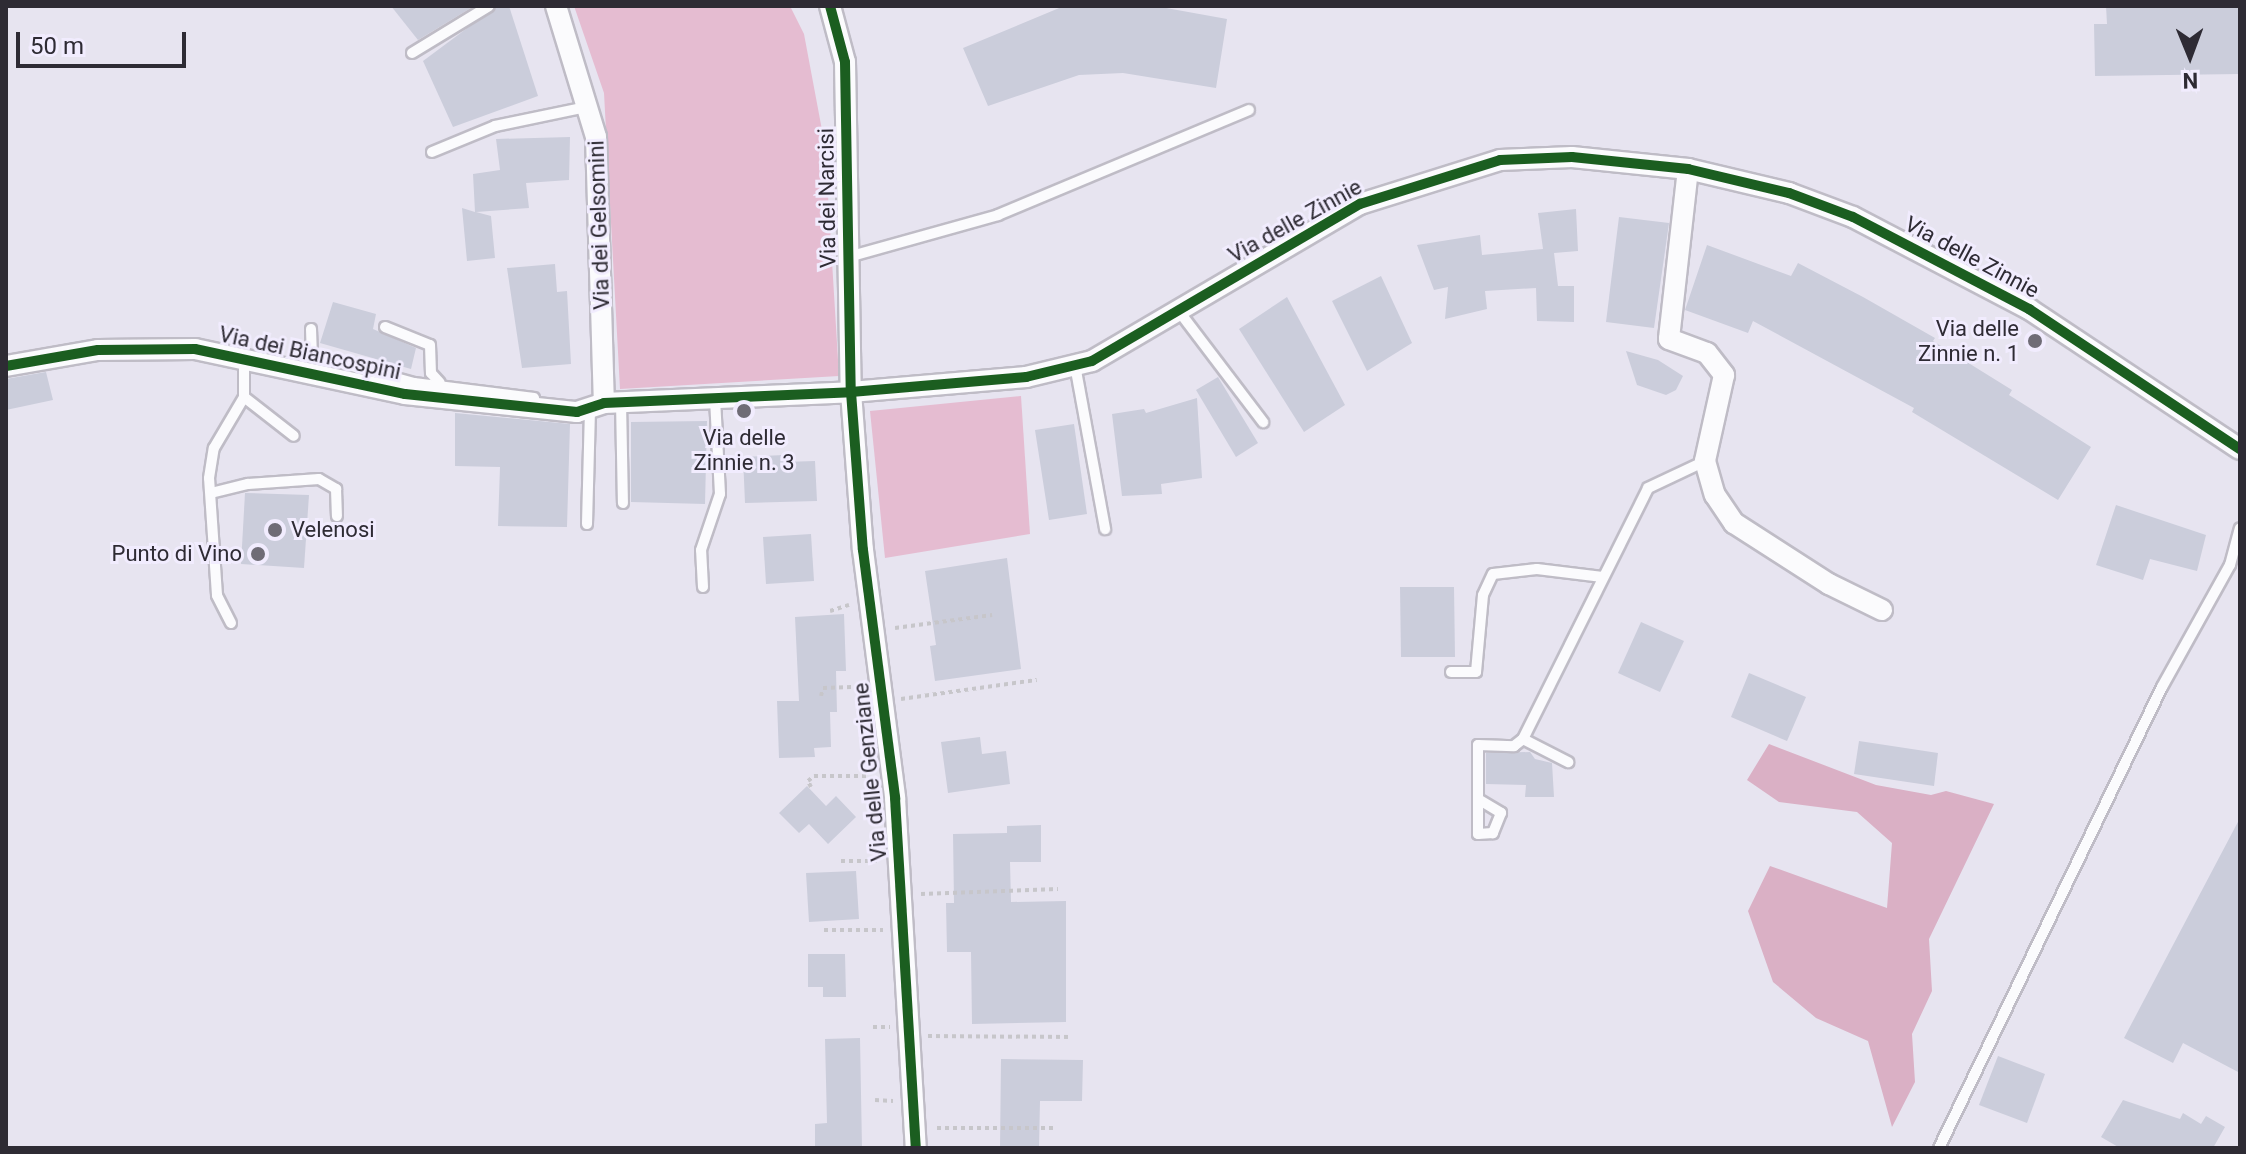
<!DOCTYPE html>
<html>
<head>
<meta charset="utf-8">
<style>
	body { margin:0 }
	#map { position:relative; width:2246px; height:1154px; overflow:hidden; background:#e7e4f0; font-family:Roboto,sans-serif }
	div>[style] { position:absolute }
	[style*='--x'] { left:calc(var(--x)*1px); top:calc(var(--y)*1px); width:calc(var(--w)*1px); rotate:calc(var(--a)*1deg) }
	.green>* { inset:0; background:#e5bcd1 }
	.forest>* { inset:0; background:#dab0c5 }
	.building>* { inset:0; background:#cbcddb }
	.path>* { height:4px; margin-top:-2px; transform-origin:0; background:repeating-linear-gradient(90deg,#c7c6ca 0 4px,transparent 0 8px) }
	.roads { filter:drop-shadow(2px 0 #bfbcc6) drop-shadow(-2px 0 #bfbcc6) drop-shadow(0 2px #bfbcc6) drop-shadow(0 -2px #bfbcc6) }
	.lane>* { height:10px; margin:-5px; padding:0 5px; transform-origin:5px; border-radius:5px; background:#fbfbfd }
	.street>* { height:20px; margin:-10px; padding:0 10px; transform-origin:10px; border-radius:10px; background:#fbfbfd }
	.cycleway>* { height:10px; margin:-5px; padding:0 5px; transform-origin:5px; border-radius:5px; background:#1b5e20 }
	.dots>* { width:22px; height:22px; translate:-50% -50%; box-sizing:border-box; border:4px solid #f1ecfe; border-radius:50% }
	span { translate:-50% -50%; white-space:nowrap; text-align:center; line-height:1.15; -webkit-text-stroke:6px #f1ecfe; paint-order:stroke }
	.street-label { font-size:22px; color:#2e2b34 }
	.poi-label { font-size:22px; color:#2e2b34 }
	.right { translate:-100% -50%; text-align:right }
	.left { translate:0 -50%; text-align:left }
	.frame { position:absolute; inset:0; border:8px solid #2e2b34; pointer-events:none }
	.north { position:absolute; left:2150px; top:16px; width:80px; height:80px; -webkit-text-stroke:6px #f1ecfe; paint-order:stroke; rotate:179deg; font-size:22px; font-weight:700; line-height:32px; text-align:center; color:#2e2b34 }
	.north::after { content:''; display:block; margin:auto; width:28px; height:36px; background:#2e2b34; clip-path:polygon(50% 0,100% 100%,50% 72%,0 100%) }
	.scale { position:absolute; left:16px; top:32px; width:170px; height:36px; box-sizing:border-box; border:4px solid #2e2b34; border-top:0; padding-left:10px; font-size:24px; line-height:28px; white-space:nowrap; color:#2e2b34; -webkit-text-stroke:6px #f1ecfe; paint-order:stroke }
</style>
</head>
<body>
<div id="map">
	<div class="green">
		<i style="clip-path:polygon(574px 6px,790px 6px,804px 34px,825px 146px,839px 376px,620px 389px,604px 93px)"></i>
		<i style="clip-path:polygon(1021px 396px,1030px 534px,885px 558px,870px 411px)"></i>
	</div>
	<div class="forest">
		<i style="clip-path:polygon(1769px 744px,1876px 785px,1931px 795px,1946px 791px,1994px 804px,1929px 939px,1932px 991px,1912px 1034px,1915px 1082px,1892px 1127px,1868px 1041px,1816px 1018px,1773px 982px,1748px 911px,1770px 866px,1887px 908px,1892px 843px,1857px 812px,1779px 802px,1747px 780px)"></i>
	</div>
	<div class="building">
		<i style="clip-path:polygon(391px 6px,474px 6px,418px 40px)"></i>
		<i style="clip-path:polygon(497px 6px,509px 6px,538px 96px,453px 127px,423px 61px)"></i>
		<i style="clip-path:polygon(1064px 6px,1155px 6px,1227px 19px,1216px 88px,1123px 73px,1079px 75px,988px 106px,963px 48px)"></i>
		<i style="clip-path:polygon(2106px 6px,2240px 6px,2240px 74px,2095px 76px,2094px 24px,2107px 24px)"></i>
		<i style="clip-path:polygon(570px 137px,569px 180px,526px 183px,529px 208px,476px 212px,491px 216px,495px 258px,467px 261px,462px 208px,475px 212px,473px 174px,500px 170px,496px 139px)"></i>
		<i style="clip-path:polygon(1576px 209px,1578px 251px,1554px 253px,1558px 286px,1574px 286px,1574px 322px,1537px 321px,1536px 288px,1485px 291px,1487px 309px,1445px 319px,1448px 287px,1434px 290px,1417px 245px,1480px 235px,1482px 255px,1543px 249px,1538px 213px)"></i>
		<i style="clip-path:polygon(1619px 217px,1669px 223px,1654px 328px,1606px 322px)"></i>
		<i style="clip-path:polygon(1707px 245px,1791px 276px,1798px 263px,1863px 297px,1935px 338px,1933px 341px,2012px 390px,2009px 395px,2091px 447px,2058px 500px,1912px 412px,1914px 408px,1753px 321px,1748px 333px,1685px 310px)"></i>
		<i style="clip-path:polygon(555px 264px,557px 292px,567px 291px,571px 364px,522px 368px,507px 268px)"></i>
		<i style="clip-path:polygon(1381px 276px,1412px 343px,1367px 371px,1332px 301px)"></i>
		<i style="clip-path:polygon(1287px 297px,1345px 405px,1304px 432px,1239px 329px)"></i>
		<i style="clip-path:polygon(333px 302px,376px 314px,373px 329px,416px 348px,411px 369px,320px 343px)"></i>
		<i style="clip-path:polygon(1626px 351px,1658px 360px,1683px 376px,1676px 390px,1666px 395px,1637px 385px)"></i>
		<i style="clip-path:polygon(46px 372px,53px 400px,6px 410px,6px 379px)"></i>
		<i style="clip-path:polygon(1218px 377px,1258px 443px,1236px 457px,1196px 390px)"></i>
		<i style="clip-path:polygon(1197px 398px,1202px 478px,1161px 484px,1162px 494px,1122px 496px,1112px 414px,1144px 409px,1146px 413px)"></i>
		<i style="clip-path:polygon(455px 413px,570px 424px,567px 527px,498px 526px,500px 467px,455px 466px)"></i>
		<i style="clip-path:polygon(707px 421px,705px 504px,631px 502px,631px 422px)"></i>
		<i style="clip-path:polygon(1074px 424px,1087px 514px,1049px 520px,1035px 430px)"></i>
		<i style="clip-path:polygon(784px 455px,784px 462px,815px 461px,817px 501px,745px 503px,743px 457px)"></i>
		<i style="clip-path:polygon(245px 493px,309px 495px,304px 568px,241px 564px)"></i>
		<i style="clip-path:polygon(2116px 505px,2206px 535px,2197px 571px,2150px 559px,2143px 580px,2096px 565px)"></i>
		<i style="clip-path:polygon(811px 534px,814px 581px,766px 584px,763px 537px)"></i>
		<i style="clip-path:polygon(1007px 558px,1021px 669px,935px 681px,930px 646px,936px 645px,925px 571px)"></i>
		<i style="clip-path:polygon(1400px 587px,1454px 587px,1455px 657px,1401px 657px)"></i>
		<i style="clip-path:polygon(844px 614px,846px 671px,836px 671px,837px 712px,830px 712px,831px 747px,814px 748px,815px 757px,779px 758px,777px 701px,799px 701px,795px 617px)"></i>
		<i style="clip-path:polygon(1641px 622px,1684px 641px,1660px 692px,1618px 673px)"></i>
		<i style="clip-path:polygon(1749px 673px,1806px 697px,1787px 741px,1731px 717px)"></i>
		<i style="clip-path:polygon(980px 737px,982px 754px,1006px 751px,1010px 784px,948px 793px,941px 742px)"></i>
		<i style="clip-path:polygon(1859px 741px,1938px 753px,1934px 786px,1854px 774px)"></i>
		<i style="clip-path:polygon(1530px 752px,1535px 759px,1552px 763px,1554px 797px,1525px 797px,1526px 785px,1486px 784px,1486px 753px)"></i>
		<i style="clip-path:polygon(807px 786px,826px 806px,836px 796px,856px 817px,828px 844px,809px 824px,799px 833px,779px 813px)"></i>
		<i style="clip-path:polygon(2240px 818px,2240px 1073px,2183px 1043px,2173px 1063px,2124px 1038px)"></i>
		<i style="clip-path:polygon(1041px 825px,1041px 862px,1010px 862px,1011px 902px,1066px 901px,1066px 1022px,972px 1024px,971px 952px,947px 952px,946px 903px,954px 903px,953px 834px,1007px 833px,1007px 826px)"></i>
		<i style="clip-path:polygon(856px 871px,859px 919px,809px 922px,806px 873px)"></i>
		<i style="clip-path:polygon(808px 954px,845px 954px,846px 997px,823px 997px,823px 987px,808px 987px)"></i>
		<i style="clip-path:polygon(860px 1038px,862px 1148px,815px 1148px,815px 1124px,827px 1123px,825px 1039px)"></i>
		<i style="clip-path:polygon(1998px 1056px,2045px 1074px,2027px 1123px,1979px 1105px)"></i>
		<i style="clip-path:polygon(1001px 1059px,1083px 1060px,1082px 1101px,1040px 1101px,1039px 1148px,1000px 1148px)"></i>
		<i style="clip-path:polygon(2123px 1100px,2180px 1119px,2183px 1113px,2201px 1124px,2206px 1116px,2225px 1127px,2213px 1148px,2120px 1148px,2101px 1137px)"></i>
	</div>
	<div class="path">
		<i style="--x:830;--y:611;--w:20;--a:-18"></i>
		<i style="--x:895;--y:628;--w:98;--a:-7.6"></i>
		<i style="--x:821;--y:696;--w:8;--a:-76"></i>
		<i style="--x:823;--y:688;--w:36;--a:-2"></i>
		<i style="--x:901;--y:699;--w:137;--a:-8"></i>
		<i style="--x:811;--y:787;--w:7;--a:-117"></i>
		<i style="--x:808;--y:781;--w:8;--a:-40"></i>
		<i style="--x:814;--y:776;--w:56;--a:0"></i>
		<i style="--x:841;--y:861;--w:37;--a:0"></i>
		<i style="--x:921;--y:894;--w:137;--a:-2.1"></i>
		<i style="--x:824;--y:930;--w:59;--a:0"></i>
		<i style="--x:873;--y:1027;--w:17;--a:0"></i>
		<i style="--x:928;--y:1036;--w:144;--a:0.4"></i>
		<i style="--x:875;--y:1100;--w:18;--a:3"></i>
		<i style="--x:937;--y:1128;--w:117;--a:0"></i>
	</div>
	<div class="roads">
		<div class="lane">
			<i style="--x:412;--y:53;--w:90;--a:-31.4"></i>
			<i style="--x:432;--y:152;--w:68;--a:-22.4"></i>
			<i style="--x:495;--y:126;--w:94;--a:-11.7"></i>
			<i style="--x:848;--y:257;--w:156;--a:-15.6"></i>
			<i style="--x:998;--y:215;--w:272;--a:-22.7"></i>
			<i style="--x:1178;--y:310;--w:141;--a:52.8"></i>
			<i style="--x:385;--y:327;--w:48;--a:21.8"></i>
			<i style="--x:430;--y:345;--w:28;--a:88"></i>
			<i style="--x:431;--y:373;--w:13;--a:48"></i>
			<i style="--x:311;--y:329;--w:26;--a:88"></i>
			<i style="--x:312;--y:355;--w:106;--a:15.4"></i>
			<i style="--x:414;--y:383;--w:121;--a:7.1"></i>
			<i style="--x:1075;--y:365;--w:167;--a:79.6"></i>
			<i style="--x:244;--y:397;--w:63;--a:38"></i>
			<i style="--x:621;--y:402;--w:101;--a:88.9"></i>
			<i style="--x:211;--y:493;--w:38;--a:-14"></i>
			<i style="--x:248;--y:484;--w:71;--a:-4"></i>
			<i style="--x:319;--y:479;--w:20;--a:30"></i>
			<i style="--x:336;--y:489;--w:27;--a:88"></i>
			<i style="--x:587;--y:524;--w:116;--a:-88.5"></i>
			<i style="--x:703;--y:587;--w:37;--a:-93"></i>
			<i style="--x:701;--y:550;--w:59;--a:-71.3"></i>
			<i style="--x:720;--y:494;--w:95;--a:-93"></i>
			<i style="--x:231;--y:623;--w:31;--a:-117"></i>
			<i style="--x:217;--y:595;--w:117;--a:-93.9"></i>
			<i style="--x:209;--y:478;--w:30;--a:-81"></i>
			<i style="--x:214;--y:448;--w:59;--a:-59.5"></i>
			<i style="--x:244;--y:397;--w:38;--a:-90"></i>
			<i style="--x:1451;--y:672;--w:25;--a:0"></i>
			<i style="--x:1476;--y:672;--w:77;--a:-84.8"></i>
			<i style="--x:1483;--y:595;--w:23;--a:-65"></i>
			<i style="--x:1493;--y:574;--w:44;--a:-6.5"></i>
			<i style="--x:1537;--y:569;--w:66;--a:6.9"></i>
			<i style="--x:1523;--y:739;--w:51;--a:27.1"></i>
			<i style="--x:1478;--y:799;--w:27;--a:31"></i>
			<i style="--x:1501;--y:813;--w:22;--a:112"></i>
			<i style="--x:1493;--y:833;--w:15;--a:176"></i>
			<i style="--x:1478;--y:834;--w:89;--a:-90"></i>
			<i style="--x:1478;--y:745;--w:36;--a:2"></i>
			<i style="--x:1514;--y:746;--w:11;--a:-38"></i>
			<i style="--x:1523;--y:739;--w:280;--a:-63.5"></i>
			<i style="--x:1648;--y:488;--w:63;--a:-25.3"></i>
			<i style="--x:1939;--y:1148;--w:512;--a:-64.19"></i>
			<i style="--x:2162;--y:687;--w:140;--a:-60.9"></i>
			<i style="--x:2230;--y:565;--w:38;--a:-75"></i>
		</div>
		<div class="street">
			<i style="--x:556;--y:6;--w:137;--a:73"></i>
			<i style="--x:596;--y:137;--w:266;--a:88.3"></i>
			<i style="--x:830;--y:6;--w:58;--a:75"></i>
			<i style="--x:845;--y:62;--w:330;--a:89"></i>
			<i style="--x:851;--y:392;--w:158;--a:85.7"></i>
			<i style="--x:863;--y:550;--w:250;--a:82.6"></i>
			<i style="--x:895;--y:798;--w:351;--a:86.6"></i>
			<i style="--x:1688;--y:169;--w:171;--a:96.4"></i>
			<i style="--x:1669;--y:339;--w:40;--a:20.2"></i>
			<i style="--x:1707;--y:353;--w:28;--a:52"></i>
			<i style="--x:1724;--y:375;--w:88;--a:102.5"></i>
			<i style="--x:1705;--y:461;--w:35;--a:74"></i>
			<i style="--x:1715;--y:495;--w:34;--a:56"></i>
			<i style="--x:1734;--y:523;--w:113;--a:32.7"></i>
			<i style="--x:1829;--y:584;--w:59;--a:26.1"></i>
			<i style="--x:6;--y:366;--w:93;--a:-9.9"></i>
			<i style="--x:98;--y:350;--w:97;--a:-0.6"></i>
			<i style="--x:195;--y:349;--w:215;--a:12.1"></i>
			<i style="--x:405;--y:394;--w:173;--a:6"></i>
			<i style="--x:577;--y:412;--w:28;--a:-18"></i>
			<i style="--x:604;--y:403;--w:247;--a:-2.5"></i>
			<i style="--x:851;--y:392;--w:176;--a:-4.9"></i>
			<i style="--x:1026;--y:377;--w:68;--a:-13.6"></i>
			<i style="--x:1092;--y:361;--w:311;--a:-30.4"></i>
			<i style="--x:1360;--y:204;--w:147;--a:-17.4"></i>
			<i style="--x:1500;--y:160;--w:72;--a:-2.4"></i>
			<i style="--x:1572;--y:157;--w:117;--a:5.9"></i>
			<i style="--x:1688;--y:169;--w:104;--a:13.4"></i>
			<i style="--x:1789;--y:193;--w:68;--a:20.6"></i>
			<i style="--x:1853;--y:217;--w:199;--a:27.6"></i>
			<i style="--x:2029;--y:309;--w:253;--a:33.6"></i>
		</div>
	</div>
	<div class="cycleway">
		<i style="--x:830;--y:6;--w:58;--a:75"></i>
		<i style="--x:845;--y:62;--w:330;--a:89"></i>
		<i style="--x:851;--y:392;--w:158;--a:85.7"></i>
		<i style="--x:863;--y:550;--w:250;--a:82.6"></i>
		<i style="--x:895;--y:798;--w:351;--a:86.6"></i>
		<i style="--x:6;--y:366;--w:93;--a:-9.9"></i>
		<i style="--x:98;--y:350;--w:97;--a:-0.6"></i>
		<i style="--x:195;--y:349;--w:215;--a:12.1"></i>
		<i style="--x:405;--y:394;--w:173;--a:6"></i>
		<i style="--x:577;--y:412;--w:28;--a:-18"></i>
		<i style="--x:604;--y:403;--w:247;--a:-2.5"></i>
		<i style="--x:851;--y:392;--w:176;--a:-4.9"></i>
		<i style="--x:1026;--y:377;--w:68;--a:-13.6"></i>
		<i style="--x:1092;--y:361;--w:311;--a:-30.4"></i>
		<i style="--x:1360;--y:204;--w:147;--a:-17.4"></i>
		<i style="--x:1500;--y:160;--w:72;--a:-2.4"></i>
		<i style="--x:1572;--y:157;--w:117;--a:5.9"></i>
		<i style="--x:1688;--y:169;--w:104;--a:13.4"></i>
		<i style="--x:1789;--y:193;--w:68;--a:20.6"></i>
		<i style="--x:1853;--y:217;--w:199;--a:27.6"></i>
		<i style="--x:2029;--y:309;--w:253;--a:33.6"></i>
	</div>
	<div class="dots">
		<i style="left:2035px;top:341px;background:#6f6c76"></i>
		<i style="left:744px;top:411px;background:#6f6c76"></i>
		<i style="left:275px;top:530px;background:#6f6c76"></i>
		<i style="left:258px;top:554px;background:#6f6c76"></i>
	</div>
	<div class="street-label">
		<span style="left:827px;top:198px;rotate:-91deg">Via dei Narcisi</span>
		<span style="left:1295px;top:221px;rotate:-29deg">Via delle Zinnie</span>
		<span style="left:599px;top:225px;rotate:-92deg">Via dei Gelsomini</span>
		<span style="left:1972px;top:257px;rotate:28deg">Via delle Zinnie</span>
		<span style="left:310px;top:353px;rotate:12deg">Via dei Biancospini</span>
		<span style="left:870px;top:772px;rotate:-96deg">Via delle Genziane</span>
	</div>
	<div class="poi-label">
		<span class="right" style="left:2019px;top:341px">Via delle<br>Zinnie n. 1</span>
		<span style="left:744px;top:450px">Via delle<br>Zinnie n. 3</span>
		<span class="left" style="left:291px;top:530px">Velenosi</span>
		<span class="right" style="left:242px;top:554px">Punto di Vino</span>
	</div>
	<div class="frame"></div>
	<div class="north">N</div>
	<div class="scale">50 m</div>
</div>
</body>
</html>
